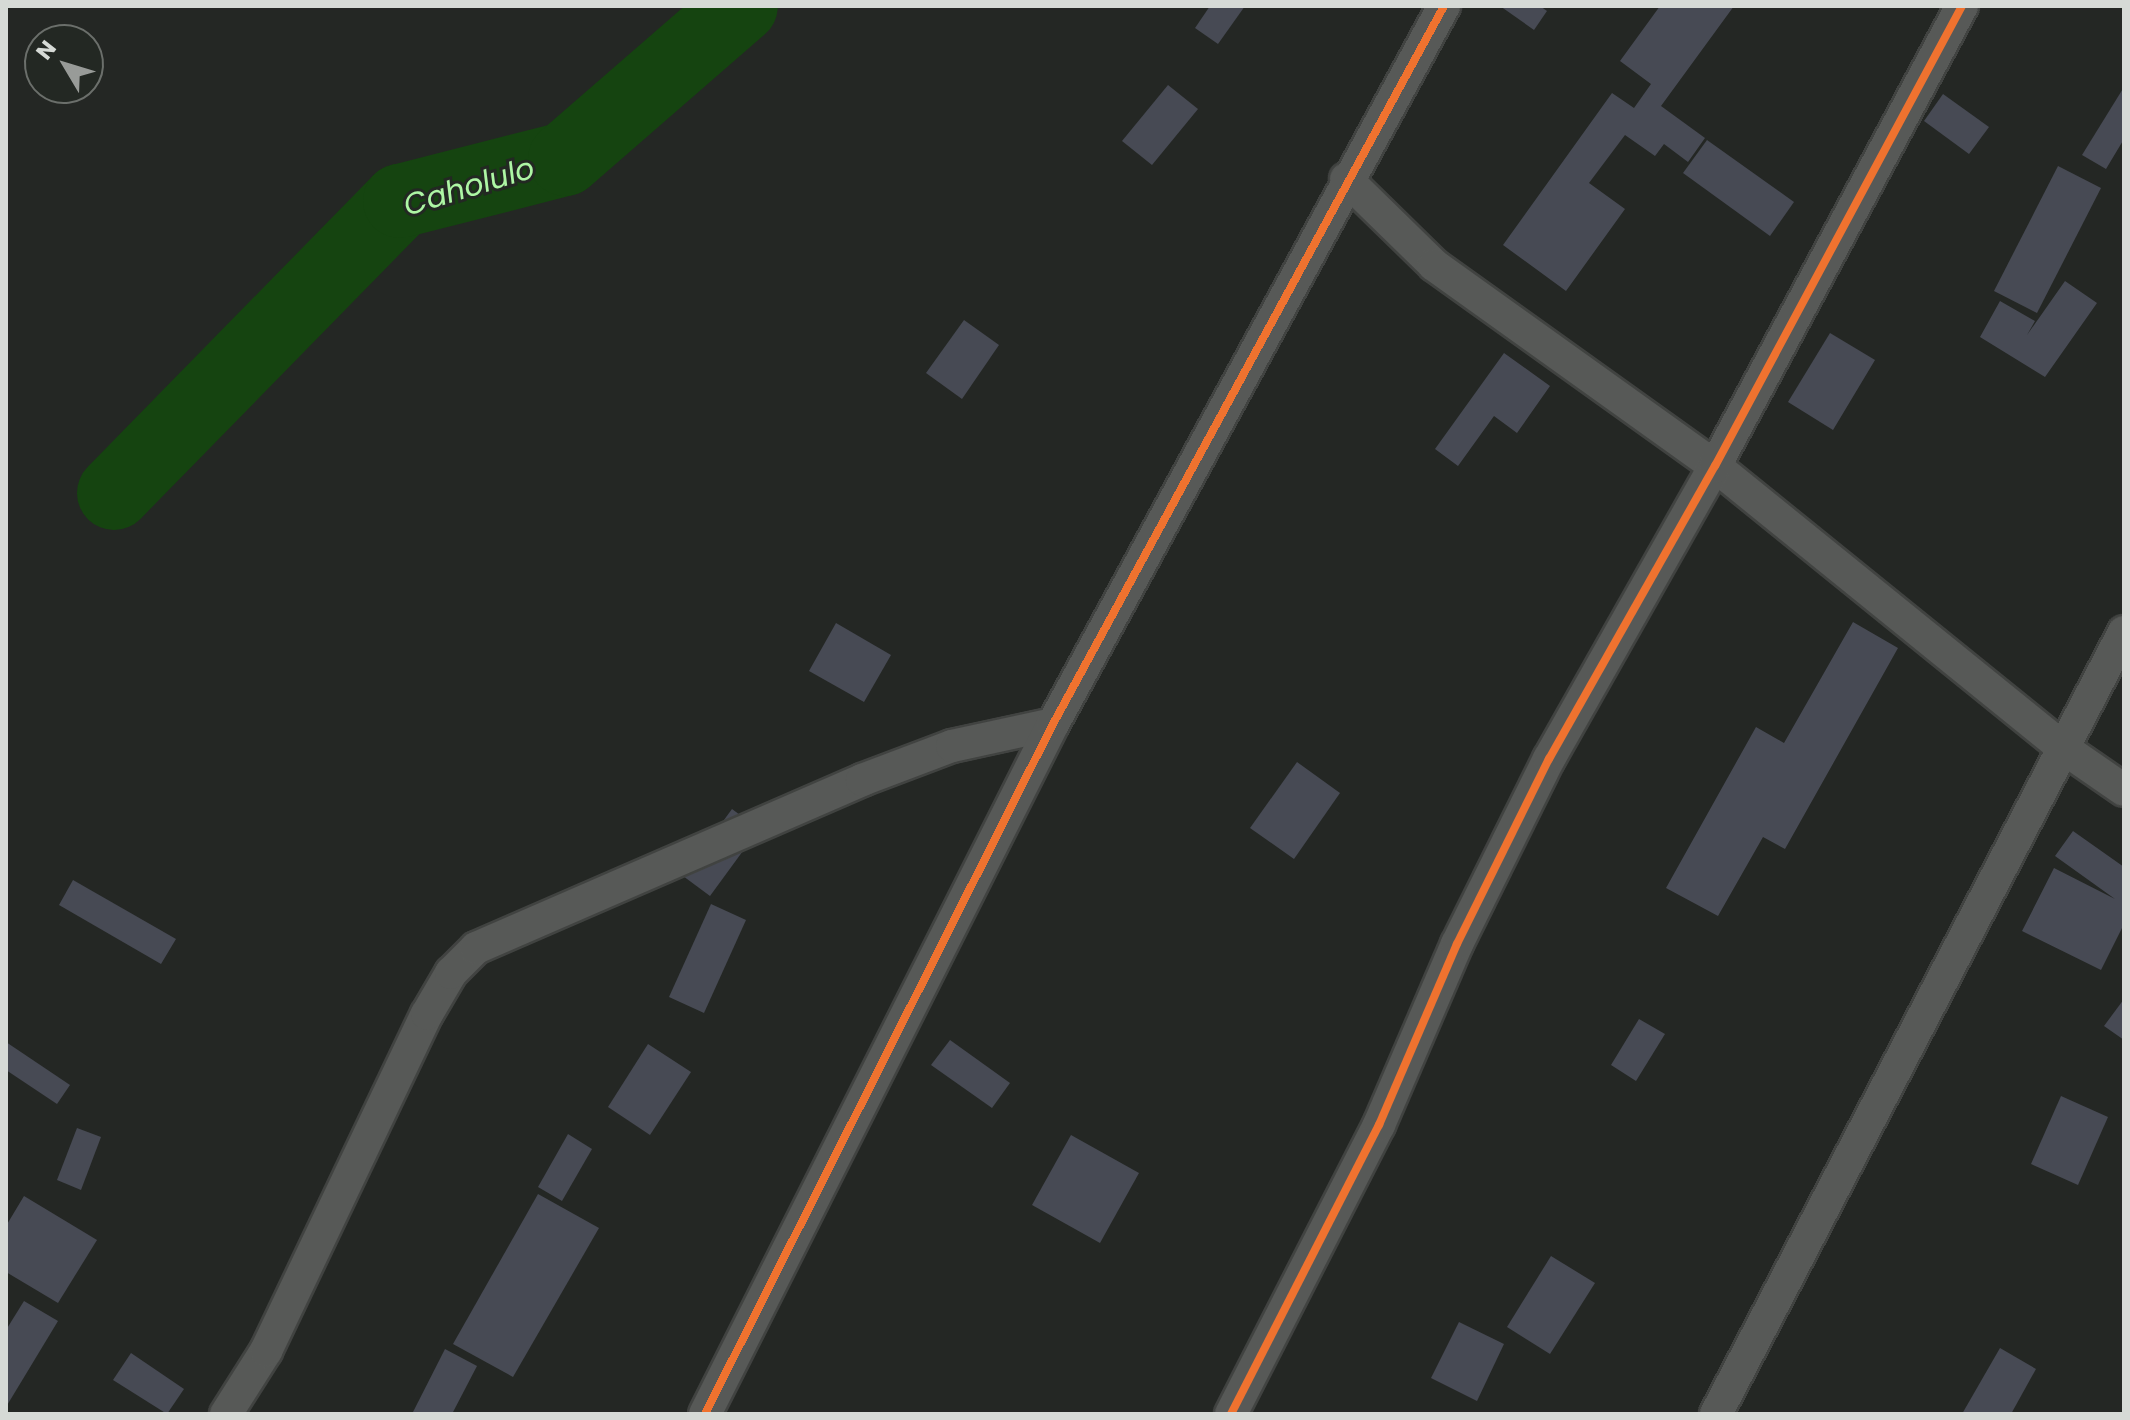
<!DOCTYPE html>
<html>
<head>
<meta charset="utf-8">
<style>
	body { margin:0 }
	#map { position:relative; width:2130px; height:1420px; overflow:hidden; background:#242724; font-family:Poppins,sans-serif }
	div>[style] { position:absolute }
	[style*='--x'] { left:calc(var(--x)*1px); top:calc(var(--y)*1px); width:calc(var(--w)*1px); rotate:calc(var(--a)*1deg) }
	.river>* { height:74px; margin:-37px; padding:0 37px; transform-origin:37px; border-radius:37px; background:#154410 }
	.building>* { inset:0; background:#474a54 }
	.roads { filter:drop-shadow(2px 0 #414341) drop-shadow(-2px 0 #414341) drop-shadow(0 2px #414341) drop-shadow(0 -2px #414341) }
	.minor>* { height:32px; margin:-16px; padding:0 16px; transform-origin:16px; border-radius:16px; background:#575957 }
	.cycleway>* { height:8px; margin:-4px; padding:0 4px; transform-origin:4px; border-radius:4px; background:#ef722f }
	span { translate:-50% -50%; white-space:nowrap; text-align:center; line-height:1.15; -webkit-text-stroke:6px #232823; paint-order:stroke }
	.water-label { font-size:30px; color:#adf6a4; font-style:italic }
	.frame { position:absolute; inset:0; border:8px solid #d6dad6; pointer-events:none }
	.north { position:absolute; left:24px; top:24px; width:80px; height:80px; box-sizing:border-box; background:#232823; border:2px solid #6b6f6b; border-radius:50%; rotate:308deg; font-size:22px; font-weight:700; line-height:32px; text-align:center; color:#d6dad6 }
	.north::after { content:''; display:block; margin:auto; width:28px; height:36px; background:#989b98; clip-path:polygon(50% 0,100% 100%,50% 72%,0 100%) }
</style>
</head>
<body>
<div id="map">
	<div class="river">
		<i style="--x:114;--y:493;--w:409;--a:-45.6"></i>
		<i style="--x:400;--y:201;--w:170;--a:-14.3"></i>
		<i style="--x:565;--y:159;--w:233;--a:-41"></i>
	</div>
	<div class="building">
		<i style="clip-path:polygon(1210px 6px,1245px 6px,1218px 44px,1195px 28px)"></i>
		<i style="clip-path:polygon(1500px 6px,1540px 6px,1547px 11px,1534px 30px)"></i>
		<i style="clip-path:polygon(1660px 6px,1734px 6px,1661px 106px,1705px 138px,1688px 162px,1664px 144px,1655px 156px,1625px 135px,1589px 183px,1625px 209px,1566px 291px,1503px 245px,1612px 93px,1634px 108px,1651px 84px,1620px 61px)"></i>
		<i style="clip-path:polygon(1168px 85px,1198px 109px,1152px 165px,1122px 141px)"></i>
		<i style="clip-path:polygon(2124px 87px,2124px 139px,2106px 169px,2082px 155px)"></i>
		<i style="clip-path:polygon(1943px 94px,1989px 127px,1969px 154px,1924px 121px)"></i>
		<i style="clip-path:polygon(1707px 140px,1794px 202px,1770px 236px,1683px 173px)"></i>
		<i style="clip-path:polygon(2058px 166px,2101px 188px,2037px 313px,1994px 291px)"></i>
		<i style="clip-path:polygon(2065px 281px,2097px 303px,2045px 377px,1980px 337px,2000px 301px,2035px 321px,2027px 335px)"></i>
		<i style="clip-path:polygon(964px 320px,999px 345px,962px 399px,926px 373px)"></i>
		<i style="clip-path:polygon(1830px 333px,1875px 360px,1833px 430px,1788px 402px)"></i>
		<i style="clip-path:polygon(1504px 353px,1550px 386px,1517px 433px,1494px 416px,1458px 466px,1435px 449px)"></i>
		<i style="clip-path:polygon(1853px 622px,1898px 648px,1785px 849px,1763px 837px,1718px 916px,1666px 888px,1756px 727px,1784px 743px)"></i>
		<i style="clip-path:polygon(836px 623px,891px 655px,864px 702px,809px 671px)"></i>
		<i style="clip-path:polygon(1297px 762px,1340px 793px,1294px 859px,1250px 828px)"></i>
		<i style="clip-path:polygon(732px 809px,759px 829px,710px 896px,683px 876px)"></i>
		<i style="clip-path:polygon(2073px 831px,2124px 867px,2124px 924px,2101px 970px,2022px 931px,2054px 868px,2115px 899px,2055px 856px)"></i>
		<i style="clip-path:polygon(73px 880px,176px 939px,161px 964px,59px 905px)"></i>
		<i style="clip-path:polygon(711px 904px,746px 920px,704px 1013px,669px 997px)"></i>
		<i style="clip-path:polygon(2124px 999px,2124px 1040px,2104px 1026px)"></i>
		<i style="clip-path:polygon(1639px 1019px,1665px 1034px,1636px 1081px,1611px 1065px)"></i>
		<i style="clip-path:polygon(950px 1040px,1010px 1083px,992px 1108px,931px 1065px)"></i>
		<i style="clip-path:polygon(6px 1042px,70px 1085px,57px 1104px,6px 1070px)"></i>
		<i style="clip-path:polygon(648px 1044px,691px 1072px,650px 1135px,608px 1107px)"></i>
		<i style="clip-path:polygon(2061px 1096px,2108px 1117px,2078px 1185px,2031px 1164px)"></i>
		<i style="clip-path:polygon(77px 1128px,101px 1137px,81px 1190px,57px 1180px)"></i>
		<i style="clip-path:polygon(568px 1134px,592px 1149px,562px 1201px,538px 1187px)"></i>
		<i style="clip-path:polygon(1071px 1135px,1139px 1173px,1100px 1243px,1032px 1205px)"></i>
		<i style="clip-path:polygon(538px 1194px,599px 1228px,513px 1377px,453px 1344px)"></i>
		<i style="clip-path:polygon(24px 1196px,97px 1240px,58px 1303px,6px 1272px,6px 1226px)"></i>
		<i style="clip-path:polygon(1551px 1256px,1595px 1283px,1550px 1354px,1507px 1327px)"></i>
		<i style="clip-path:polygon(24px 1301px,58px 1321px,6px 1407px,6px 1330px)"></i>
		<i style="clip-path:polygon(1459px 1322px,1504px 1344px,1477px 1401px,1431px 1378px)"></i>
		<i style="clip-path:polygon(2000px 1348px,2036px 1369px,2011px 1414px,1962px 1414px)"></i>
		<i style="clip-path:polygon(445px 1349px,477px 1366px,452px 1414px,412px 1414px)"></i>
		<i style="clip-path:polygon(131px 1353px,184px 1389px,167px 1414px,113px 1380px)"></i>
	</div>
	<div class="roads">
		<div class="minor">
			<i style="--x:1346;--y:179;--w:123;--a:44.3"></i>
			<i style="--x:1434;--y:265;--w:345;--a:35.6"></i>
			<i style="--x:1715;--y:466;--w:452;--a:39"></i>
			<i style="--x:2066;--y:750;--w:70;--a:34.6"></i>
			<i style="--x:226;--y:1414;--w:75;--a:-57.6"></i>
			<i style="--x:266;--y:1351;--w:373;--a:-64.5"></i>
			<i style="--x:427;--y:1014;--w:48;--a:-59.7"></i>
			<i style="--x:451;--y:973;--w:35;--a:-45"></i>
			<i style="--x:476;--y:948;--w:421;--a:-23.5"></i>
			<i style="--x:862;--y:780;--w:96;--a:-20.7"></i>
			<i style="--x:952;--y:746;--w:103;--a:-12.3"></i>
			<i style="--x:705;--y:1414;--w:773;--a:-63.24"></i>
			<i style="--x:1053;--y:724;--w:818;--a:-61.43"></i>
			<i style="--x:1231;--y:1414;--w:325;--a:-62.9"></i>
			<i style="--x:1379;--y:1125;--w:197;--a:-66.7"></i>
			<i style="--x:1457;--y:944;--w:207;--a:-63.6"></i>
			<i style="--x:1549;--y:759;--w:337;--a:-60.5"></i>
			<i style="--x:1715;--y:466;--w:522;--a:-61.77"></i>
			<i style="--x:1716;--y:1414;--w:882;--a:-62.45"></i>
		</div>
	</div>
	<div class="cycleway">
		<i style="--x:705;--y:1414;--w:773;--a:-63.24"></i>
		<i style="--x:1053;--y:724;--w:818;--a:-61.43"></i>
		<i style="--x:1231;--y:1414;--w:325;--a:-62.9"></i>
		<i style="--x:1379;--y:1125;--w:197;--a:-66.7"></i>
		<i style="--x:1457;--y:944;--w:207;--a:-63.6"></i>
		<i style="--x:1549;--y:759;--w:337;--a:-60.5"></i>
		<i style="--x:1715;--y:466;--w:522;--a:-61.77"></i>
	</div>
	<div class="water-label">
		<span style="left:469px;top:187px;rotate:-17deg">Caholulo</span>
	</div>
	<div class="frame"></div>
	<div class="north">N</div>
</div>
</body>
</html>
